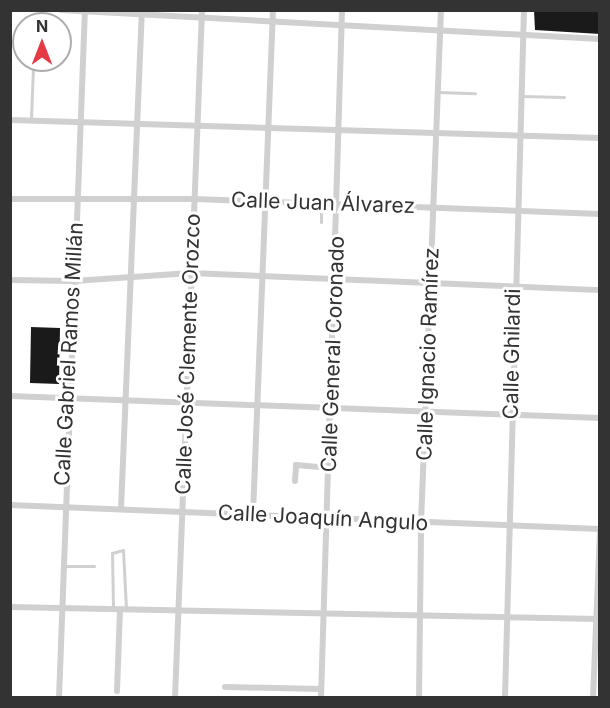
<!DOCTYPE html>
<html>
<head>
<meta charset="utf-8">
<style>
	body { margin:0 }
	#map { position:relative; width:610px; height:708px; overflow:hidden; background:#fff; font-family:Inter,sans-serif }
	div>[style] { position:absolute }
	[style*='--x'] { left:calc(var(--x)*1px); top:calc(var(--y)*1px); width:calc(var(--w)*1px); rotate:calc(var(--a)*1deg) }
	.building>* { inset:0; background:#1a1a1a }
	.service>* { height:3px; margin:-1.5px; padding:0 1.5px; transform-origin:1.5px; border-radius:1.5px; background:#d0d0d0 }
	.minor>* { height:6px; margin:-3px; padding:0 3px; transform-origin:3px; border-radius:3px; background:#d0d0d0 }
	span { translate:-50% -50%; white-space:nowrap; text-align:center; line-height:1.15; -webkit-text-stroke:6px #fff; paint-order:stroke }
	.street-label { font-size:21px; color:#333 }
	.frame { position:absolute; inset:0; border:12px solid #333; pointer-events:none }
	.north { position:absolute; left:12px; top:12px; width:60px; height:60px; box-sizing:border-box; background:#fff; border:2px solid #adadad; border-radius:50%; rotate:0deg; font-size:16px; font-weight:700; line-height:24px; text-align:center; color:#333 }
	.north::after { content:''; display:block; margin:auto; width:21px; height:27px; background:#e63946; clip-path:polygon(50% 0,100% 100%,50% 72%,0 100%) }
</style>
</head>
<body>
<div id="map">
	<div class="building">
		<i style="clip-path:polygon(534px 10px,600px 10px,600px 34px,535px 30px)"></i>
		<i style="clip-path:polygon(31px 327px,60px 328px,59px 384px,30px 383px)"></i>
	</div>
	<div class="service">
		<i style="--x:438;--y:92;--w:37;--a:2"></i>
		<i style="--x:522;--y:96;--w:42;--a:1.4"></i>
		<i style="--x:31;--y:119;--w:51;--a:-87.8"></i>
		<i style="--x:321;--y:205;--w:17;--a:90"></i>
		<i style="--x:63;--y:566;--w:31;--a:0"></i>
		<i style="--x:113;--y:608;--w:55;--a:-91"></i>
		<i style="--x:112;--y:553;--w:11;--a:-15"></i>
		<i style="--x:123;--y:550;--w:59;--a:87.1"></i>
	</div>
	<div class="minor">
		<i style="--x:61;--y:10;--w:540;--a:3.08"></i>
		<i style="--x:10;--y:120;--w:590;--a:1.75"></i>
		<i style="--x:10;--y:199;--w:184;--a:0"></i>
		<i style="--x:194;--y:199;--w:406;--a:2.1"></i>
		<i style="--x:10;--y:280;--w:64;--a:0.9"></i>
		<i style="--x:74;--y:281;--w:117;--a:-3.9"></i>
		<i style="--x:191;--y:273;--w:409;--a:2.4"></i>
		<i style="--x:10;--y:396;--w:590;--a:2.14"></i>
		<i style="--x:295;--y:481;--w:16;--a:-86"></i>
		<i style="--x:296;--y:465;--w:33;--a:5"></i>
		<i style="--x:10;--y:505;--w:590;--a:2.33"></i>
		<i style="--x:121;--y:509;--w:494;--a:-87.6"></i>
		<i style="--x:253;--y:514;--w:504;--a:-87.73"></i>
		<i style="--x:10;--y:607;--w:590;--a:1.17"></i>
		<i style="--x:225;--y:687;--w:96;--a:1.2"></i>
		<i style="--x:117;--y:691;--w:80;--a:-87.9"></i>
		<i style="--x:59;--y:698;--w:688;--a:-87.84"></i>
		<i style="--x:175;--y:698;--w:689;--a:-87.75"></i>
		<i style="--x:321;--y:698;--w:688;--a:-88.25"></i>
		<i style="--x:419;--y:698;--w:175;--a:-89.3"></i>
		<i style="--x:421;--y:523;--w:513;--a:-87.77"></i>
		<i style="--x:505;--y:698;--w:688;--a:-88.42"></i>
		<i style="--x:593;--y:698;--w:167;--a:-87.6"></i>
	</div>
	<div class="street-label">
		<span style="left:323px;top:203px;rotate:2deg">Calle Juan Álvarez</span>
		<span style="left:69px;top:354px;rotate:-87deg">Calle Gabriel Ramos Millán</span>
		<span style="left:188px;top:354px;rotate:-88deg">Calle José Clemente Orozco</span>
		<span style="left:333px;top:354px;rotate:-88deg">Calle General Coronado</span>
		<span style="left:428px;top:354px;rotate:-88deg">Calle Ignacio Ramírez</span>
		<span style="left:512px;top:354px;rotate:-89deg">Calle Ghilardi</span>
		<span style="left:323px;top:518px;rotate:3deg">Calle Joaquín Angulo</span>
	</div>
	<div class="frame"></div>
	<div class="north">N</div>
</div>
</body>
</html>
